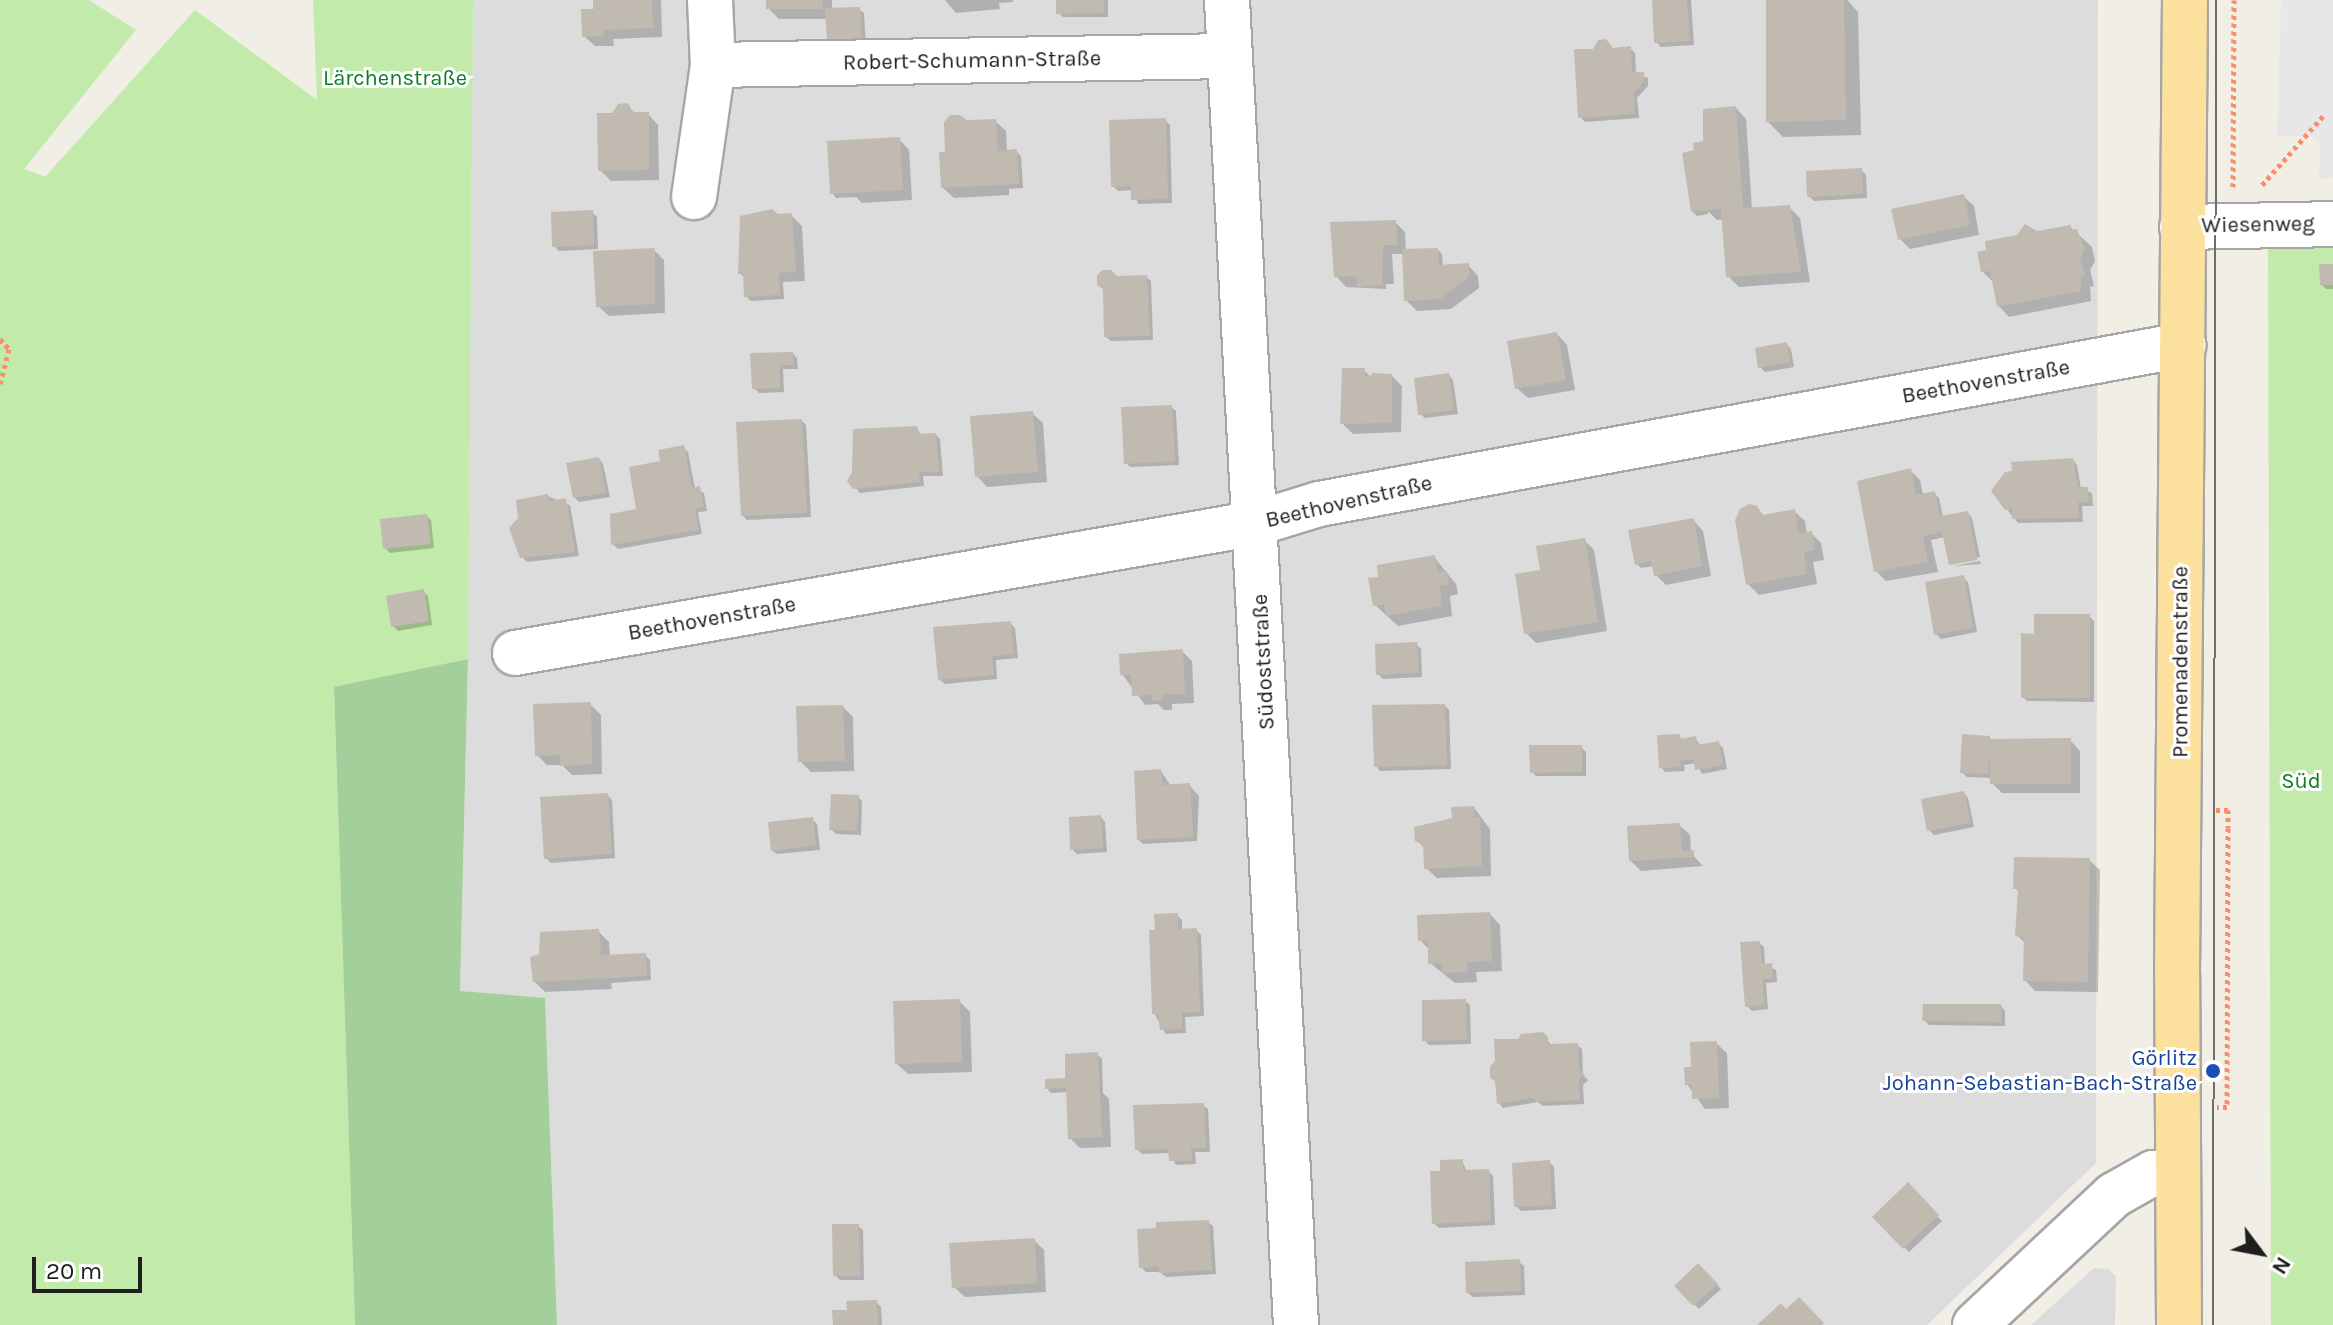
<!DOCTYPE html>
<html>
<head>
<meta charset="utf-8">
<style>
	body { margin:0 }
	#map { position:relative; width:2333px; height:1325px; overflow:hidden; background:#f0eee5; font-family:Karla,sans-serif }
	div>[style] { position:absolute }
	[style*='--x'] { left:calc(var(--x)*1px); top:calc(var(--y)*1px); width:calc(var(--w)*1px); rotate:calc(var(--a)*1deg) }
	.residential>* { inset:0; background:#dddcdc }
	.grass>* { inset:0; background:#c1eaab }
	.forest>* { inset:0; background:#a2cf9a }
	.parking>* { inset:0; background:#e7e7e7 }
	.shadow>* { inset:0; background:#0003 }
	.building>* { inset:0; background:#c0bab1 }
	.path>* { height:5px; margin-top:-2.5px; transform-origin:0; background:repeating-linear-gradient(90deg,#fa8d6c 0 4px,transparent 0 8px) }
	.roads { filter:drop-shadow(2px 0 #a6a6a6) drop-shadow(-2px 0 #a6a6a6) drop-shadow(0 2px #a6a6a6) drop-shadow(0 -2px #a6a6a6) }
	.minor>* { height:44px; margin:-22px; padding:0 22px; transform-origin:22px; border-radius:22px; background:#fff }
	.major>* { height:44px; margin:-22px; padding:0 22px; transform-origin:22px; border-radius:22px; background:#fce09e }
	.tram>* { height:2px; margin:-1px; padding:0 1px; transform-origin:1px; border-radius:1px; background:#6d6d6d }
	.dots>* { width:22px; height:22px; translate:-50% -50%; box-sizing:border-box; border:4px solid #fff; border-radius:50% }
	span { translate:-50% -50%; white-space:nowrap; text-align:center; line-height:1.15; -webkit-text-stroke:6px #fff; paint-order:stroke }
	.street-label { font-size:22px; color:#1f1f1f }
	.park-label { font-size:22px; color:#0b7e24 }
	.transit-label { font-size:22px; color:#164399 }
	.right { translate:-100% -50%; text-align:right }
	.north { position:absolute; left:2221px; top:1213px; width:80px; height:80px; -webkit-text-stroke:6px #fff; paint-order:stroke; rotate:122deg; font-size:22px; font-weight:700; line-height:32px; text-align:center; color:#1f1f1f }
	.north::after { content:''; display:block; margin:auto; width:28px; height:36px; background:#1f1f1f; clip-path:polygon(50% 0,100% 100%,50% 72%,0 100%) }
	.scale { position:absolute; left:32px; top:1257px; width:110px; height:36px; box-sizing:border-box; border:4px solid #1f1f1f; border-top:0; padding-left:10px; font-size:24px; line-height:28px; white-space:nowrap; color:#1f1f1f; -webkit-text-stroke:6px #fff; paint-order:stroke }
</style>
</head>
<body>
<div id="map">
	<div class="residential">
		<i style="clip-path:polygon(473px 0,2098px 0,2096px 1163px,1927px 1325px,557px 1325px,545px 999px,460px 991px,468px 659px)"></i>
		<i style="clip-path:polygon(2094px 1268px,2108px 1269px,2116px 1276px,2115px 1325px,2031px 1325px)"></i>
	</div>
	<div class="grass">
		<i style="clip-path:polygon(0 0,89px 0,136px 30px,24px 169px,45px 177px,195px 10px,317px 100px,313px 0,473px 0,468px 659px,334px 688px,355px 1325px,0 1325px)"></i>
		<i style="clip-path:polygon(2333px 238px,2333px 1325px,2271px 1325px,2268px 240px)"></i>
	</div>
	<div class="forest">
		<i style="clip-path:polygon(468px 659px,460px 991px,545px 998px,557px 1325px,355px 1325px,334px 687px)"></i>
	</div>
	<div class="parking">
		<i style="clip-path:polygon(2281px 0,2333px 0,2333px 178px,2319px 179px,2320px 145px,2311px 136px,2277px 136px)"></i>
	</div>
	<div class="shadow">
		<i style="clip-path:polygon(595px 0,661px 0,662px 37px,613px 39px,614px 46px,595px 46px,584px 36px,595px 11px)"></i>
		<i style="clip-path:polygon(768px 0,832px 0,832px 10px,859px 9px,864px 13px,866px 45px,828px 19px,779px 19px,768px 8px)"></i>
		<i style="clip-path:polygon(945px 0,1013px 0,1013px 2px,999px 3px,1000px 9px,956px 13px)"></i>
		<i style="clip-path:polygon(1058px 0,1108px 0,1108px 17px,1063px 17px,1058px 13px)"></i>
		<i style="clip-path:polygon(1654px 0,1691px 0,1694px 45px,1661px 47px,1656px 42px)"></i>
		<i style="clip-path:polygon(1768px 0,1847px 0,1858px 12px,1861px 135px,1783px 137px,1768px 122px)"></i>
		<i style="clip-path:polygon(1630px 48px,1635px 53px,1636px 74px,1648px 78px,1648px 86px,1637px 98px,1639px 118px,1585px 122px,1580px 117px,1613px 50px)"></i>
		<i style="clip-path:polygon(627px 105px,636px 114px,648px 114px,658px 125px,659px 180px,611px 181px,600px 170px,613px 115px)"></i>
		<i style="clip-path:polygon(1736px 108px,1746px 119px,1752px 209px,1789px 207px,1800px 218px,1810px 282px,1739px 287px,1728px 276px,1724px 219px,1717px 220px,1708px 211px,1708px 214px,1697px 216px,1692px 211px,1697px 152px)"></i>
		<i style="clip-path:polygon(1165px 120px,1170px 125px,1172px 203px,1138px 204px,1133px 190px,1118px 191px,1113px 186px)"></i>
		<i style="clip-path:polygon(995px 121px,1006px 131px,1007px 152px,1016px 151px,1021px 156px,1023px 188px,1009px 189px,1009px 195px,954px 198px,943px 188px,947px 154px,967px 122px)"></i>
		<i style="clip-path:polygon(899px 139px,909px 150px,912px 200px,862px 203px,856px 197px,836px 198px,832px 193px)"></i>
		<i style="clip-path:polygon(1861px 170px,1866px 175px,1867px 198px,1814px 201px,1809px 196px)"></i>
		<i style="clip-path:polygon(1963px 196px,1974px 206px,1979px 235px,1910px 249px,1900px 239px)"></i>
		<i style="clip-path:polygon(592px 212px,597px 217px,598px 249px,559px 251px,554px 246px)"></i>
		<i style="clip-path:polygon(758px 212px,791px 215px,802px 226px,805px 281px,783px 282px,784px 299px,751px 301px,746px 296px,745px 278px,740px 273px)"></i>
		<i style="clip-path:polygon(1395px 222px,1405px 232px,1406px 251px,1438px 250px,1442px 254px,1443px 267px,1468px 265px,1478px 276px,1479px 288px,1451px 309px,1417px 311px,1406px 300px,1404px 254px,1392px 254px,1394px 284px,1386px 284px,1386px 289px,1346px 287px,1336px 276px)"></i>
		<i style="clip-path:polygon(2070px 227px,2092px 247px,2095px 261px,2090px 270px,2094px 286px,2090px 287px,2091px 301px,2009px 317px,1999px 306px,1993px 282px,1982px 271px)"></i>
		<i style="clip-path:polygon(654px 250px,664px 260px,665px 313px,609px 316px,598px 306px)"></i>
		<i style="clip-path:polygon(2333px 266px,2333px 289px,2326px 289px,2322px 285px)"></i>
		<i style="clip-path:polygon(1146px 277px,1151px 281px,1153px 340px,1111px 341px,1106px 337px,1116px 278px)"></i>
		<i style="clip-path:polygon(1557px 334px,1567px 345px,1575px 390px,1528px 398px,1517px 388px)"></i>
		<i style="clip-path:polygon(1786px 344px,1791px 349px,1794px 367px,1765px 372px,1760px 367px)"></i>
		<i style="clip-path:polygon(793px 354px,797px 358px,798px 369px,783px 369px,784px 392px,759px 393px,754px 388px)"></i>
		<i style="clip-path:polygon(1364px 370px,1373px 379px,1392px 376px,1402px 386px,1401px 432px,1353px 434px,1342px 423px)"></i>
		<i style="clip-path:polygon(1449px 375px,1453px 380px,1458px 414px,1425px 418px,1420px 414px)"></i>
		<i style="clip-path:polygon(1171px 407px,1176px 411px,1179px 465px,1130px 467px,1126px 463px)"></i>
		<i style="clip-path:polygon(1032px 413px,1043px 423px,1047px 482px,987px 487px,977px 476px)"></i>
		<i style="clip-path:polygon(802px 421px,806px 425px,811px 517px,747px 520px,743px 516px)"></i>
		<i style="clip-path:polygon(917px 428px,921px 436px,936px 435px,940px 439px,943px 476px,923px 476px,924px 486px,860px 493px,855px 487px)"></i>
		<i style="clip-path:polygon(683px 447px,688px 452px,695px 489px,704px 493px,707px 511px,698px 512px,702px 534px,618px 549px,613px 544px,639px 511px,662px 463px)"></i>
		<i style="clip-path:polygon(599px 459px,603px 464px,610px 497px,579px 502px,575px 498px)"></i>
		<i style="clip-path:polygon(2073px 460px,2077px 465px,2081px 489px,2092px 493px,2093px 506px,2082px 506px,2083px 522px,2018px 523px,2006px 508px,2014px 473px)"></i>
		<i style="clip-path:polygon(1910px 470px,1920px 480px,1923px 495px,1935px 494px,1939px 498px,1943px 517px,1968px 513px,1972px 518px,1980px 557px,1951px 562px,1945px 537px,1931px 540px,1938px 572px,1886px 581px,1876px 571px)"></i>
		<i style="clip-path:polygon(547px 496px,570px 505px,579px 556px,527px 562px,522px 557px)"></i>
		<i style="clip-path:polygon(1794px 511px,1805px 521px,1807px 534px,1811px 533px,1821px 543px,1824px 560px,1813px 562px,1817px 584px,1759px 595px,1748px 584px,1764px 517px)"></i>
		<i style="clip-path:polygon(426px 516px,431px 520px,434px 548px,390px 553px,385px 548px)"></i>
		<i style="clip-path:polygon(1693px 520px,1703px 531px,1711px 576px,1666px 585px,1656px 575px,1654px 566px,1641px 568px,1637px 564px)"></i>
		<i style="clip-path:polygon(1584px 540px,1594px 550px,1607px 631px,1536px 643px,1526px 633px,1542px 572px)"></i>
		<i style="clip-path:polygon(1434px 557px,1456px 584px,1458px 594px,1450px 596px,1452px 616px,1398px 626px,1375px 605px)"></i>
		<i style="clip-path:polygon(1980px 561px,1981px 564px,1953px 566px)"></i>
		<i style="clip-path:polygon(1963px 578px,1968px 582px,1977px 632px,1941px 639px,1936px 634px)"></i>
		<i style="clip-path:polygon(423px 591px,428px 596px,432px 625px,398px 631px,393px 626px)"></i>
		<i style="clip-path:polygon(2089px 616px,2094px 621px,2094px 702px,2027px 701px,2023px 697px,2036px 636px)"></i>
		<i style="clip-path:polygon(1010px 623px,1015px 628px,1018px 658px,996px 660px,997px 679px,945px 684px,940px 680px)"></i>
		<i style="clip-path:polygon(1416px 644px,1421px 649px,1422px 677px,1383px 679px,1378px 674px)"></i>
		<i style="clip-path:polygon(1182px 651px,1192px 661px,1194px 703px,1172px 704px,1172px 710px,1164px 710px,1158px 704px,1145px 705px,1122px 674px)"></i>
		<i style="clip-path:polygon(590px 704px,601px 715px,602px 774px,572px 775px,562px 765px,547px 765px,537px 755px)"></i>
		<i style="clip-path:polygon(1445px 706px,1449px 710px,1451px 769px,1380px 771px,1376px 766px)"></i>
		<i style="clip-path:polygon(843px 707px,853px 717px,854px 771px,811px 772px,800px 761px)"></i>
		<i style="clip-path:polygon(1679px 736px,1683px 741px,1695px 738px,1701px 746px,1718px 743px,1723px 748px,1727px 769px,1702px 774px,1696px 763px,1684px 765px,1685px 771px,1665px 772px,1661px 767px)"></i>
		<i style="clip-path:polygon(1989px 738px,1992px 741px,2070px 740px,2080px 751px,2080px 793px,2002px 793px,1992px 783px,1992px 778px,1967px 777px,1962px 772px)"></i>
		<i style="clip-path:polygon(1581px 747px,1586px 752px,1586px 776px,1536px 776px,1532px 772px)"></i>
		<i style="clip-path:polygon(1161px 771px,1171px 786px,1189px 785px,1199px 796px,1197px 841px,1143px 844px,1138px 839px)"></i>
		<i style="clip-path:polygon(1964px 793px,1968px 798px,1974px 827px,1934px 835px,1929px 830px)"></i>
		<i style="clip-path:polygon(607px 795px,612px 800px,615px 858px,551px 863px,546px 858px)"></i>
		<i style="clip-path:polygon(858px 797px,862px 801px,861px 835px,836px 834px,831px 829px)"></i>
		<i style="clip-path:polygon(1474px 808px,1490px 829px,1491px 876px,1437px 878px,1426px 868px,1425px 849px,1417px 840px)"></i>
		<i style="clip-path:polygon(1101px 817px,1105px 822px,1107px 852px,1077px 854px,1072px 849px)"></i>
		<i style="clip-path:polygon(812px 819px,817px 824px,820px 850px,777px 854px,772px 850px)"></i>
		<i style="clip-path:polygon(1679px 825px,1690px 835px,1691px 853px,1703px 866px,1641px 871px,1631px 861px)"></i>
		<i style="clip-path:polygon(2089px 860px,2100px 870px,2098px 992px,2035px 991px,2025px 980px,2026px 944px,2017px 935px,2019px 892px,2015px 888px)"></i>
		<i style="clip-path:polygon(1490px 914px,1500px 925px,1502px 971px,1476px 972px,1477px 982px,1455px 983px,1430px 963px,1430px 950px,1420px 940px)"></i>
		<i style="clip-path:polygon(1177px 915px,1182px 920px,1182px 931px,1196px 930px,1201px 935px,1204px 1016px,1185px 1017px,1186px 1033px,1166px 1034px,1154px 1013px,1157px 931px)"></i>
		<i style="clip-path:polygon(598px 931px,609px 942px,610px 956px,645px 955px,650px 960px,651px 980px,611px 983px,612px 989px,545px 992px,534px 981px)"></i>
		<i style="clip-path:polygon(1759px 943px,1764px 947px,1765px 965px,1776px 970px,1777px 982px,1766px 983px,1768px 1009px,1752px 1011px,1747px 1006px)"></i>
		<i style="clip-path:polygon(2196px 944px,2201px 949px,2201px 973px,2195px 973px)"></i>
		<i style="clip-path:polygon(959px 1001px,970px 1012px,972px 1072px,908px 1074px,897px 1064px)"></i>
		<i style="clip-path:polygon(1465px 1001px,1470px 1005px,1471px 1044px,1429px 1045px,1424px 1040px)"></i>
		<i style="clip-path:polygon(2001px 1006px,2005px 1011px,2005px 1026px,1929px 1025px,1924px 1020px)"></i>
		<i style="clip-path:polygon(1542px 1034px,1552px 1046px,1577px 1045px,1582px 1049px,1583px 1075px,1588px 1080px,1583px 1085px,1584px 1104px,1543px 1106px,1538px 1102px,1503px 1108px,1499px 1103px,1519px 1041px)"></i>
		<i style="clip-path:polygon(1716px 1043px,1727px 1053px,1729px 1108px,1705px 1109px,1687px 1084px,1693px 1069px)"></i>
		<i style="clip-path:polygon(1097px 1054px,1102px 1059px,1103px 1093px,1109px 1099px,1111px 1147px,1080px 1148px,1070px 1138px,1068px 1092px,1051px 1093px,1047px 1088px,1067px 1080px)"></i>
		<i style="clip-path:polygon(1203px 1105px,1208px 1109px,1210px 1152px,1195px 1152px,1196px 1164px,1176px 1165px,1170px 1153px,1142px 1154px,1137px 1149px)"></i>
		<i style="clip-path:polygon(1462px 1161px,1467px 1172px,1488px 1171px,1493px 1176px,1495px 1225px,1439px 1228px,1434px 1223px,1442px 1173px)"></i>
		<i style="clip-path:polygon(1549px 1162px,1554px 1167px,1556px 1209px,1521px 1211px,1516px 1206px)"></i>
		<i style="clip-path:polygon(1908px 1185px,1942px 1221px,1909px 1252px,1875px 1217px)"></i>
		<i style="clip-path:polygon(1208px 1222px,1213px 1226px,1216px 1274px,1166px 1277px,1160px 1272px,1146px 1272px,1141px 1267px)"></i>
		<i style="clip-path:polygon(858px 1226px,863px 1230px,864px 1280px,840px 1280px,835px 1275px)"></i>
		<i style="clip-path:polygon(1034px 1240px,1044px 1250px,1046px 1292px,965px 1297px,954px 1287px)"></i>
		<i style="clip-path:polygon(1519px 1262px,1524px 1266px,1525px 1295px,1473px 1297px,1468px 1293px)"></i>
		<i style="clip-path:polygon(1698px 1265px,1721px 1289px,1699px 1309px,1677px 1286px)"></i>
		<i style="clip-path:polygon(876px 1302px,881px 1307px,882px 1325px,835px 1325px,849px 1311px)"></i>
	</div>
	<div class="building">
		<i style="clip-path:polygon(593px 0,652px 0,653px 28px,604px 30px,604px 36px,582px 37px,581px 9px,593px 9px)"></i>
		<i style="clip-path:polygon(766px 0,822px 0,823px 9px,766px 9px)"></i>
		<i style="clip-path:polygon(1056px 0,1104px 0,1104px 13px,1056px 14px)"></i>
		<i style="clip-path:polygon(1652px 0,1687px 0,1690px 41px,1654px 43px)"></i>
		<i style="clip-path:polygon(1766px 0,1844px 0,1846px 120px,1766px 122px)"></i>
		<i style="clip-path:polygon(860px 7px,862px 41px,827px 43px,825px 8px)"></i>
		<i style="clip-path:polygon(1606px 39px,1613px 48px,1631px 46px,1632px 72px,1644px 72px,1644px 81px,1634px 93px,1635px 114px,1578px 118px,1574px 49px,1593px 49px,1598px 40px)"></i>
		<i style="clip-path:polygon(628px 103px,633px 112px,649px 112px,649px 170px,598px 171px,597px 113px,612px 113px,618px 104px)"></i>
		<i style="clip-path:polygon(1736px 106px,1743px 208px,1790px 205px,1801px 272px,1726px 277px,1721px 209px,1691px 212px,1682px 153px,1694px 150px,1693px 143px,1703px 141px,1703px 109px)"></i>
		<i style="clip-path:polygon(950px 115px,960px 115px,967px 120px,996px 119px,998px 151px,1017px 149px,1019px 184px,941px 188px,939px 152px,945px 152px,944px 122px)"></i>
		<i style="clip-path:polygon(1166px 118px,1168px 199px,1131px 200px,1131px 186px,1111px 187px,1109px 120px)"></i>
		<i style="clip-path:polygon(900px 137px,903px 190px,830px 194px,827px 141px)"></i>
		<i style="clip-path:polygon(1862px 168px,1863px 194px,1807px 197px,1806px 171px)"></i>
		<i style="clip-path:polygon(1964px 194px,1970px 225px,1898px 240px,1891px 209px)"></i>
		<i style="clip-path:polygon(772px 209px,778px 214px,792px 213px,796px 272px,779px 273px,780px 295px,744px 297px,743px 274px,738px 274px,740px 216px)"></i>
		<i style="clip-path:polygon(593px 210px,594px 245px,552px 247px,551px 212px)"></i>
		<i style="clip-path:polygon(1396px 220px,1397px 245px,1383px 245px,1382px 285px,1357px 287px,1356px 276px,1334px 277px,1330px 222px)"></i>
		<i style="clip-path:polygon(2025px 224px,2037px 231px,2071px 225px,2071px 230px,2077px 229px,2085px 249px,2080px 258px,2085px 276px,2081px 277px,2081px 291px,1997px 307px,1990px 271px,1981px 272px,1977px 252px,1986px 250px,1985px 241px,2017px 235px)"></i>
		<i style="clip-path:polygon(655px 248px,655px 304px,596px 307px,593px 251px)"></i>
		<i style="clip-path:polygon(1438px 248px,1439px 265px,1469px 263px,1469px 277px,1440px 299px,1404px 301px,1402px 249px)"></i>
		<i style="clip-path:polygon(2319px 264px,2333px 264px,2333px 285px,2320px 285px)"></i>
		<i style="clip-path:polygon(1102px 270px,1111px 270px,1117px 276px,1147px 275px,1150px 336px,1104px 337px,1103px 289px,1097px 285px,1097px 276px)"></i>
		<i style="clip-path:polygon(1557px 332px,1566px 380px,1515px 389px,1507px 341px)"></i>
		<i style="clip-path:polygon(1787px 342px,1790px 362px,1758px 368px,1755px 348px)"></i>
		<i style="clip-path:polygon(793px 352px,794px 365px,780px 365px,780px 388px,752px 389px,750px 353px)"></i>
		<i style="clip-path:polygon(1342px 368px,1365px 368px,1365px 377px,1371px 377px,1372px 373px,1392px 374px,1392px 423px,1340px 424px)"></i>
		<i style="clip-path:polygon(1449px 373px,1454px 410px,1418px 415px,1414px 378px)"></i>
		<i style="clip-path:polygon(1172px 405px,1175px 461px,1124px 464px,1121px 407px)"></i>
		<i style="clip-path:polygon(1033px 411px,1038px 472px,975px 477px,970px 416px)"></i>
		<i style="clip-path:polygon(802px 419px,807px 513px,741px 516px,736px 422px)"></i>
		<i style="clip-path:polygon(917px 426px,917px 434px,936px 433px,939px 472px,919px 472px,920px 482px,853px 489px,847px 481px,852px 472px,853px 429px)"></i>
		<i style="clip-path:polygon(684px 445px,692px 488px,700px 486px,704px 507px,695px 508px,699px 530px,611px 545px,610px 514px,636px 509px,629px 467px,660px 461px,658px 450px)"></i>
		<i style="clip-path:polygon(599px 457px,606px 493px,573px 498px,566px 463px)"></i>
		<i style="clip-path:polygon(2073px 458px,2078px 487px,2088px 487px,2089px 502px,2078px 502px,2079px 518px,2012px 519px,2012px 509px,2005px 510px,1991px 491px,2005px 472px,2012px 471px,2011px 462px)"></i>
		<i style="clip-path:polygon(1911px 468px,1916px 495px,1935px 491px,1940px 516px,1968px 511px,1977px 560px,1949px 565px,1942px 532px,1923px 536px,1928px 562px,1874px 572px,1857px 481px)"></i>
		<i style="clip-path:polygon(548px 494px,549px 501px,566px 498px,575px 552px,520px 558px,509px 528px,518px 518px,516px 500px)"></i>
		<i style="clip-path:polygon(1749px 504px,1757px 506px,1763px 515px,1795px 509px,1799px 533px,1812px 531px,1815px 550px,1804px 552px,1807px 574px,1746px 585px,1735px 520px,1740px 509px)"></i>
		<i style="clip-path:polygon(427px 514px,431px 544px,383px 549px,380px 519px)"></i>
		<i style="clip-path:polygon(1694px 518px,1702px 566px,1654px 576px,1651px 561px,1635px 565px,1628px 530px)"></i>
		<i style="clip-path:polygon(1585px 538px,1598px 622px,1524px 634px,1515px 574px,1540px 570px,1536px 546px)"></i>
		<i style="clip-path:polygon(1435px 555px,1438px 572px,1447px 571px,1449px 585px,1440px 586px,1442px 606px,1386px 616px,1384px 604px,1373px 606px,1368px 578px,1378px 577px,1377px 565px)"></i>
		<i style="clip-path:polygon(1964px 575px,1973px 628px,1934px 635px,1925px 582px)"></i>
		<i style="clip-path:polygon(424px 589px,429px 621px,391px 627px,386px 596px)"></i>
		<i style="clip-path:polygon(2034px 614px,2090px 614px,2090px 698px,2021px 698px,2021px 633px,2034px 634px)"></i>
		<i style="clip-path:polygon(1011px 621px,1014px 654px,992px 656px,994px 675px,938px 680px,933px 627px)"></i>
		<i style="clip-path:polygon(1417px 642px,1419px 673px,1376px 675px,1375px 644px)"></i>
		<i style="clip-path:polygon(1183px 649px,1185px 694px,1162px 694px,1163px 700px,1152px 701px,1151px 695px,1132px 696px,1131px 674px,1120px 675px,1119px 654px)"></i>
		<i style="clip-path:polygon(591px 702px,592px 764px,560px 766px,560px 755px,535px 756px,533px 704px)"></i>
		<i style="clip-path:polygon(1445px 704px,1447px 765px,1374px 767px,1372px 705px)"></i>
		<i style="clip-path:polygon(843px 705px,845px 761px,798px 762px,796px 706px)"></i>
		<i style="clip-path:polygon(1680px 734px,1680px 739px,1696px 736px,1698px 745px,1719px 741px,1723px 765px,1695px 770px,1693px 759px,1680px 761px,1681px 767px,1659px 768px,1657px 735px)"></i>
		<i style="clip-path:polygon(1962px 734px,1990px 736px,1990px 739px,2071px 738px,2071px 784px,1990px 784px,1990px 754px,1988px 774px,1960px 773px)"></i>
		<i style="clip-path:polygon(1529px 745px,1582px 745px,1582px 772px,1530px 773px)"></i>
		<i style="clip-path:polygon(1161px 769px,1163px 785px,1190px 783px,1193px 837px,1137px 840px,1134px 771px)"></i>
		<i style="clip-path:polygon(1964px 791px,1971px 823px,1927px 831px,1921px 799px)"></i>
		<i style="clip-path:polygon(608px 793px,612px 854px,544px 859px,540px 797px)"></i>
		<i style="clip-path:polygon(831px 794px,859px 795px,857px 831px,829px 830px)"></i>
		<i style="clip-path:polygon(1475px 806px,1474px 817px,1480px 817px,1482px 866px,1424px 869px,1423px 845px,1415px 841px,1414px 827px,1452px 818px,1451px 807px)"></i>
		<i style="clip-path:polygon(1101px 815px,1103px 848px,1070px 850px,1069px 817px)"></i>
		<i style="clip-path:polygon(813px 817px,816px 845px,771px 851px,768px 822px)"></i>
		<i style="clip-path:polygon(1680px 823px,1682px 851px,1694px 850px,1694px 857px,1629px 861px,1627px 826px)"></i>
		<i style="clip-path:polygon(2014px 857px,2090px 858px,2088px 982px,2023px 981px,2024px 937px,2015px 936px,2018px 889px,2013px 889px)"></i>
		<i style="clip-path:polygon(1490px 912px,1492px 961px,1467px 962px,1468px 972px,1443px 973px,1442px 963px,1428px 964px,1428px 941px,1418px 941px,1417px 915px)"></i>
		<i style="clip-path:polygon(1178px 913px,1178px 929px,1197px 928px,1200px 1012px,1182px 1013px,1182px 1029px,1160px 1030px,1158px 1014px,1152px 1014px,1149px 930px,1155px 930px,1154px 914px)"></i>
		<i style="clip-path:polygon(599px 929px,601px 955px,646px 953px,647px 976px,533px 982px,530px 957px,539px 954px,540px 932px)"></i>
		<i style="clip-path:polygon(1760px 941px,1762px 964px,1772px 963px,1773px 978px,1763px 979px,1764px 1005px,1745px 1007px,1740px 942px)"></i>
		<i style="clip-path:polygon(960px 999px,962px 1062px,895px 1064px,893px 1001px)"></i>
		<i style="clip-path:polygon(1466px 999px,1467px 1040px,1422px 1041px,1422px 1000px)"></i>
		<i style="clip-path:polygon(1923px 1004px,2001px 1004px,2001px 1022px,1922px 1021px)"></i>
		<i style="clip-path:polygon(1543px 1032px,1548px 1037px,1548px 1044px,1578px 1043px,1579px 1070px,1585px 1075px,1579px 1079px,1580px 1100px,1537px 1102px,1532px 1098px,1497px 1104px,1495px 1081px,1490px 1078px,1490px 1066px,1495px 1061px,1494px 1039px,1518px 1039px,1521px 1034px)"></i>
		<i style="clip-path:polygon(1717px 1041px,1719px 1098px,1692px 1099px,1692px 1085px,1685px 1085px,1684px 1067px,1691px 1067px,1690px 1042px)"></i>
		<i style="clip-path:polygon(1098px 1052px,1102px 1137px,1068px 1139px,1066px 1088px,1045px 1089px,1045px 1079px,1065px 1078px,1065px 1054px)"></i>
		<i style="clip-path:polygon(1204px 1103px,1206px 1148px,1191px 1148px,1192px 1161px,1169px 1161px,1168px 1149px,1135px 1150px,1133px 1105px)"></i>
		<i style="clip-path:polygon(1463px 1159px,1463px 1170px,1489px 1169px,1491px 1221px,1432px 1224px,1430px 1171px,1440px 1171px,1440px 1160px)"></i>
		<i style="clip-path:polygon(1550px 1160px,1552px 1205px,1514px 1207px,1512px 1163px)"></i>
		<i style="clip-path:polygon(1908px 1182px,1939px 1215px,1903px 1249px,1872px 1217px)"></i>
		<i style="clip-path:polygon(1209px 1220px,1212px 1270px,1159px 1273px,1159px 1267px,1139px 1268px,1137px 1229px,1156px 1228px,1156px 1222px)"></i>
		<i style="clip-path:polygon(832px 1224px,859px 1224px,860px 1276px,833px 1276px)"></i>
		<i style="clip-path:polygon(1035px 1238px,1037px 1283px,952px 1288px,949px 1243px)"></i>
		<i style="clip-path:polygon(1520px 1259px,1521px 1291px,1466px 1293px,1465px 1262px)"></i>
		<i style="clip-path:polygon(1698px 1263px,1718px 1284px,1693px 1306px,1674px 1286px)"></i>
		<i style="clip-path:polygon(1799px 1297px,1824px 1323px,1822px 1325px,1757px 1325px,1781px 1303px,1786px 1309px)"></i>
		<i style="clip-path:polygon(877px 1300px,878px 1325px,833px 1325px,832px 1310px,847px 1310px,846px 1301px)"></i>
	</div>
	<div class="path">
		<i style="--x:2262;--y:185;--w:95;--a:-48.4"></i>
		<i style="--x:2233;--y:187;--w:187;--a:-89.7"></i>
		<i style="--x:0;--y:339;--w:13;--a:48"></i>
		<i style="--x:9;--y:349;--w:36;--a:104"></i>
		<i style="--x:2216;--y:810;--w:12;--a:0"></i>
		<i style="--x:2228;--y:810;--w:18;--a:90"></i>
		<i style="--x:2228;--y:828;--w:279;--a:90.2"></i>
		<i style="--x:2227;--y:1107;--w:10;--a:180"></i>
	</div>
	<div class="roads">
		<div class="minor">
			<i style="--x:710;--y:0;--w:65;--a:87.4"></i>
			<i style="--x:713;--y:65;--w:517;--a:-1"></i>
			<i style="--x:1227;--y:0;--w:1327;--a:87.02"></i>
			<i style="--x:694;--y:197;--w:133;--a:-81.8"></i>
			<i style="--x:2182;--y:227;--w:151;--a:-1.1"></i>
			<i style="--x:515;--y:653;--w:753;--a:-9.94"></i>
			<i style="--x:1257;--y:523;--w:65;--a:-17"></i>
			<i style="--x:1319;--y:504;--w:879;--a:-10.43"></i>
			<i style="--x:1975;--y:1325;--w:190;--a:-43.1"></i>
			<i style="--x:2114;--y:1195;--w:45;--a:-29.4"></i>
			<i style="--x:2153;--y:1173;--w:25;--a:-2"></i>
		</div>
		<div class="major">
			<i style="--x:2179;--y:1325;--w:351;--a:-90.3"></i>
			<i style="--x:2177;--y:974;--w:974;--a:-89.53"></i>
		</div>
	</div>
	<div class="tram">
		<i style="--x:2213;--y:1325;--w:1325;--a:-89.87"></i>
	</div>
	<div class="dots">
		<i style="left:2213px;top:1071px;background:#1a4fb4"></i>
	</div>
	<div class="street-label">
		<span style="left:972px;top:61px;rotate:-1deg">Robert-Schumann-Straße</span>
		<span style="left:2258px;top:225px;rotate:-1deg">Wiesenweg</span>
		<span style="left:1986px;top:382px;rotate:-10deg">Beethovenstraße</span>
		<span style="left:1349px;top:502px;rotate:-13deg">Beethovenstraße</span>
		<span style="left:712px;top:619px;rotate:-10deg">Beethovenstraße</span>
		<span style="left:1264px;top:662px;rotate:-93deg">Südoststraße</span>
		<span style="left:2181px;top:662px;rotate:-90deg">Promenadenstraße</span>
	</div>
	<div class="park-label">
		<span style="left:395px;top:79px">Lärchenstraße</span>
		<span style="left:2301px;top:782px">Süd</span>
	</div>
	<div class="transit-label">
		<span class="right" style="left:2197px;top:1071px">Görlitz<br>Johann-Sebastian-Bach-Straße</span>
	</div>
	<div class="north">N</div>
	<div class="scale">20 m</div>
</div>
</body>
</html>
